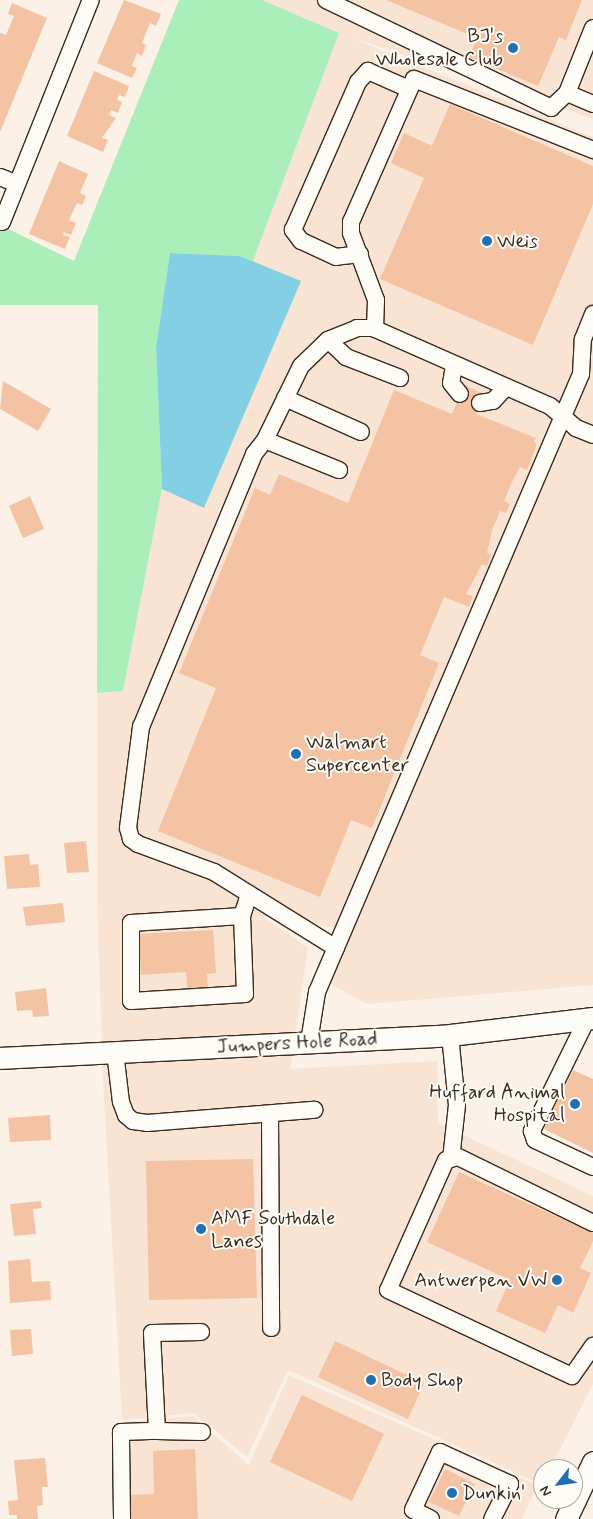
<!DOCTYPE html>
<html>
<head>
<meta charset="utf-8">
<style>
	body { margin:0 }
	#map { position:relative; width:593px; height:1519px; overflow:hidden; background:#fbf1e6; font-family:Mynerve,sans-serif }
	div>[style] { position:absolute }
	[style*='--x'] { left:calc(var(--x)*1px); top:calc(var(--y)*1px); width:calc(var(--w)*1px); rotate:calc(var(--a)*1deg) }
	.built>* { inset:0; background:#f9e3d2 }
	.green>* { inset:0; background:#aaeeb9 }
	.water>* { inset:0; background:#83cfe3 }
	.building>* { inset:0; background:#f3c3a3 }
	.roads { filter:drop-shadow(1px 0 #3b2a1e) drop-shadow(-1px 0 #3b2a1e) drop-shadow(0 1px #3b2a1e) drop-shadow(0 -1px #3b2a1e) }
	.minor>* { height:16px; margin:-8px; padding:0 8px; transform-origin:8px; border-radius:8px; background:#fdfcf7 }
	.major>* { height:21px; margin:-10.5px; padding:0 10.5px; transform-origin:10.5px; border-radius:10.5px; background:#fdfcf7 }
	.dots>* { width:14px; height:14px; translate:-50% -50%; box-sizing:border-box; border:2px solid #fdfcf7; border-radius:50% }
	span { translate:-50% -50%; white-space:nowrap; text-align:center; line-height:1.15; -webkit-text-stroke:4px #fdfcf7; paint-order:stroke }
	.poi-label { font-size:20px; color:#3b2a1e }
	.right { translate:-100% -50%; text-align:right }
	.left { translate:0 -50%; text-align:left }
	.street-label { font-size:20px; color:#3b2a1e }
	.north { position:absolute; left:533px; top:1459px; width:50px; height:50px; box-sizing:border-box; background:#fdfcf7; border:1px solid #afa8a0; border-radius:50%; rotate:240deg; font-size:14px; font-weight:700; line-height:20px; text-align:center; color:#3b2a1e }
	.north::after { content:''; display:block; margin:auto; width:18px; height:22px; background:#1f6fb2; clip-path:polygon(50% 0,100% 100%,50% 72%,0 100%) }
</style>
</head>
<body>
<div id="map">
	<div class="built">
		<i style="clip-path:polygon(262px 0,593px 0,593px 119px,350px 37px,593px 137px,593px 985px,367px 1004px,331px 984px,352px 930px,263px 917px,308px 948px,290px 1069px,437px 1061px,438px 1123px,593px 1196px,593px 1384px,550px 1469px,543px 1469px,543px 1485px,288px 1370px,247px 1457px,194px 1413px,122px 1420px,103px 1079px,97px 892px,97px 693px,123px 691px,162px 489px,204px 508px,300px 281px,253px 261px,339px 33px)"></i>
		<i style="clip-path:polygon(289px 1375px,537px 1485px,522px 1519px,119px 1519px,115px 1423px,192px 1416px,249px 1465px)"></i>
	</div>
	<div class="green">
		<i style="clip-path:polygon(179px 0,262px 0,339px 33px,253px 261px,240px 256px,170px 253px,156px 347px,162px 489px,123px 691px,97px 693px,98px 305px,0 305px,0 225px,74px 261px)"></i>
	</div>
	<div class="water">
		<i style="clip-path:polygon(170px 253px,240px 256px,301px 281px,204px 508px,162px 489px,156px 347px)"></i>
	</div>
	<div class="building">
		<i style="clip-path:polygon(124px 0,161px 14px,156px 26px,150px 23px,142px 43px,146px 45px,142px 56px,137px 53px,132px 66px,137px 68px,132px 78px,97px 63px)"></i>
		<i style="clip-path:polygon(386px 0,582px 0,566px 40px,559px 37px,538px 86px,469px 57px,477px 38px)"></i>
		<i style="clip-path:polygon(12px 3px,47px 18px,0 132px,0 33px,6px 35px,14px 16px,8px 14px)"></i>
		<i style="clip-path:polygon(94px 71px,129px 86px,125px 97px,119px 95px,117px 100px,122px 102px,118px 113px,111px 110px,109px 115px,116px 118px,102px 138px,108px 140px,103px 152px,67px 136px)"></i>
		<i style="clip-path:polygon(450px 104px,593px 166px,593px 204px,533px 345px,380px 279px,424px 178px,391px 163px,404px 133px,432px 146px)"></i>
		<i style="clip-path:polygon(59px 161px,88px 174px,80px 193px,86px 196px,82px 205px,77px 203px,69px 220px,76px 223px,71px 235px,64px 232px,63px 235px,70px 237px,65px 249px,29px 234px)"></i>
		<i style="clip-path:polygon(3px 381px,51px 409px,38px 431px,0 409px)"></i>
		<i style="clip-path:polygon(464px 385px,484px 394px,476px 414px,536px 438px,534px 442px,537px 444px,527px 470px,520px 467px,512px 482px,504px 501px,510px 504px,506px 513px,500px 511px,492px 530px,487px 553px,491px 555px,487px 566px,482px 564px,466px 594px,473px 596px,469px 607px,444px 597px,420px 655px,439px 663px,372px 828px,351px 820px,320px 897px,158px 831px,216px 688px,179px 673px,255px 488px,270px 495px,279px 474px,348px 503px,394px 390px,452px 414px)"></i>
		<i style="clip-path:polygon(30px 496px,44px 529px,23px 538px,9px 506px)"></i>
		<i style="clip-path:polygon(86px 841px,89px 872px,67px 873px,64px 843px)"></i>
		<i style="clip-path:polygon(29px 854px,30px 865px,38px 864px,40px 887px,7px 889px,4px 856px)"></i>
		<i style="clip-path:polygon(63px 903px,65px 922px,26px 926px,23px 907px)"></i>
		<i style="clip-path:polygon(213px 930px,216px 973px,207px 974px,208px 992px,188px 994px,186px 972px,141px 975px,138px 934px)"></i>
		<i style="clip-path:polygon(46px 988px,49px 1016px,33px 1017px,32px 1010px,17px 1011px,15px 992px)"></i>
		<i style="clip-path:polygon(573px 1070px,593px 1079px,593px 1153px,544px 1129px)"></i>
		<i style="clip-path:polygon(50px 1115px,51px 1140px,10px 1142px,8px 1118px)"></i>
		<i style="clip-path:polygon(253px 1159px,257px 1298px,149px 1300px,146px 1161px)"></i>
		<i style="clip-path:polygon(459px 1172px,593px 1233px,593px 1241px,580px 1268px,591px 1273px,573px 1313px,558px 1305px,545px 1333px,496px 1311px,510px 1280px,427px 1242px)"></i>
		<i style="clip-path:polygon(41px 1201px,42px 1208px,33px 1209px,36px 1234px,14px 1236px,10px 1204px)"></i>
		<i style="clip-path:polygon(30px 1259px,32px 1282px,50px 1281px,51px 1300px,10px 1303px,8px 1261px)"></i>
		<i style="clip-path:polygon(31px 1329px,33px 1354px,12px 1356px,10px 1330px)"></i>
		<i style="clip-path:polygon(335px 1341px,424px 1383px,408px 1419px,318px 1377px)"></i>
		<i style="clip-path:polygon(302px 1395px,384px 1434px,352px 1501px,270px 1462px)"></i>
		<i style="clip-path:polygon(195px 1449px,198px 1519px,127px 1519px,126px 1495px,154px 1494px,153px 1451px)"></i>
		<i style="clip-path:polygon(45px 1458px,48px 1487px,42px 1487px,43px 1505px,37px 1506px,38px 1519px,17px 1519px,17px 1515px,9px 1515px,8px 1501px,18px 1500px,14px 1460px)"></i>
		<i style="clip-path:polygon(445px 1469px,475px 1484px,459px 1516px,429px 1502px)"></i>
	</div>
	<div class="roads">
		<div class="minor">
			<i style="--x:326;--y:0;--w:250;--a:25.6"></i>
			<i style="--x:551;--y:108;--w:22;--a:-43"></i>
			<i style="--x:593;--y:28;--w:70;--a:111.8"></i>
			<i style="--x:567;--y:93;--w:28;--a:23"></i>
			<i style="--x:0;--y:177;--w:18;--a:22"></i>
			<i style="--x:2;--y:222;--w:239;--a:-68.2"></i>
			<i style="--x:360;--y:254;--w:24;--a:173"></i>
			<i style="--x:336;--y:257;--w:38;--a:-155"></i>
			<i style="--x:301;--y:241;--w:14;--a:-126"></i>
			<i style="--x:293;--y:230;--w:162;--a:-66.3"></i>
			<i style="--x:358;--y:82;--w:15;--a:-48"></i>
			<i style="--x:368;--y:71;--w:45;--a:23.7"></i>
			<i style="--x:375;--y:329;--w:29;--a:-88"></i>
			<i style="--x:376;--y:300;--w:72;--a:-110.5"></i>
			<i style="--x:351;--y:233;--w:11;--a:-90"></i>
			<i style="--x:351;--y:222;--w:156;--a:-66.2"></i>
			<i style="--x:414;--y:79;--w:193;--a:21.6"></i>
			<i style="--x:328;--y:340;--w:25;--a:43"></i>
			<i style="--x:346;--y:357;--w:58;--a:21.3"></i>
			<i style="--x:454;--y:365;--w:18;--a:99"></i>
			<i style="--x:451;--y:383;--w:14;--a:51"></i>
			<i style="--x:285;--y:398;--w:83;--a:24.1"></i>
			<i style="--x:480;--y:403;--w:13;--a:-9"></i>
			<i style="--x:493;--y:401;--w:19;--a:-47"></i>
			<i style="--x:265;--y:440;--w:80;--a:22.1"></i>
			<i style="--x:242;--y:916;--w:78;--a:87.8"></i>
			<i style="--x:245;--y:994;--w:114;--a:176.5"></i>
			<i style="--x:131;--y:1001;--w:78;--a:-90"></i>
			<i style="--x:131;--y:923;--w:111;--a:-3.6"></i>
			<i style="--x:242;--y:916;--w:23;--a:-72"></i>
			<i style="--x:336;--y:948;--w:144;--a:-148.1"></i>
			<i style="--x:214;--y:872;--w:81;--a:-159.8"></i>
			<i style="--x:138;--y:844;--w:9;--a:-144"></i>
			<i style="--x:131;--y:839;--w:11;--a:-105"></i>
			<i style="--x:128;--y:828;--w:102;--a:-82.7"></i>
			<i style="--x:141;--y:727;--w:295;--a:-67.5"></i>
			<i style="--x:254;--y:454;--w:18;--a:-52"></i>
			<i style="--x:265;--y:440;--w:82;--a:-64.1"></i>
			<i style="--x:301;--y:366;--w:37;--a:-44"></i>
			<i style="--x:328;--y:340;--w:31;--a:-22"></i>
			<i style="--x:357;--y:328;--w:16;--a:0"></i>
			<i style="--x:373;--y:328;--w:193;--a:23.8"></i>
			<i style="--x:550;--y:406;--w:34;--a:40"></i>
			<i style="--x:576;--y:428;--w:18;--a:22"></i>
			<i style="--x:587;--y:1019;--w:125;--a:116.2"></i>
			<i style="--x:532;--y:1131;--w:9;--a:72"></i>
			<i style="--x:535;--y:1140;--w:64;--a:25"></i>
			<i style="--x:450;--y:1035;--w:70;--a:84.3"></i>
			<i style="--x:457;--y:1105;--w:54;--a:96.3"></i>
			<i style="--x:309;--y:1042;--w:51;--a:-80.9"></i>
			<i style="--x:317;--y:992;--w:672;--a:-66.87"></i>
			<i style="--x:581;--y:374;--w:35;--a:-87"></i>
			<i style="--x:583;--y:339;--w:27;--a:-68"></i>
			<i style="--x:115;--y:1052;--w:50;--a:83.2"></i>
			<i style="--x:121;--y:1102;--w:14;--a:69"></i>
			<i style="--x:126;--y:1115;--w:9;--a:41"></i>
			<i style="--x:133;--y:1121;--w:14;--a:8"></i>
			<i style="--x:147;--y:1123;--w:168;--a:-4.5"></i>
			<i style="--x:270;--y:1114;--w:214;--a:89.7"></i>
			<i style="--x:593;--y:1223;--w:150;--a:-153.9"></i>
			<i style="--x:458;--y:1157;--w:12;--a:166"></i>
			<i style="--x:446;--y:1160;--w:142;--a:114"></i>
			<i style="--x:388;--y:1290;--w:203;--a:25.1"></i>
			<i style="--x:572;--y:1376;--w:37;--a:-55"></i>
			<i style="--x:201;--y:1332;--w:49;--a:178.8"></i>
			<i style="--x:152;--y:1333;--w:98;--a:87.1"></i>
			<i style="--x:157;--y:1431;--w:45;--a:1.3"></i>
			<i style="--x:122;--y:1519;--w:87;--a:-90.7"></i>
			<i style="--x:121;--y:1432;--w:36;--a:-2"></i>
			<i style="--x:431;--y:1519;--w:20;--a:-153"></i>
			<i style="--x:413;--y:1510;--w:64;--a:-65"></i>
			<i style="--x:440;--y:1452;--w:77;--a:24.6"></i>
			<i style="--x:510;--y:1484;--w:39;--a:117"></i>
		</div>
		<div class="major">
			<i style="--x:0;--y:1058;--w:451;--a:-2.9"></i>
			<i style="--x:450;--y:1035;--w:144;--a:-6.8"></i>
			<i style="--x:566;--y:1519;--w:63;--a:-64.7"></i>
		</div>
	</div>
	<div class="dots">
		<i style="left:513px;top:48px;background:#1f6fb2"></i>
		<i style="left:487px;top:241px;background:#1f6fb2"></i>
		<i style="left:296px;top:754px;background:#1f6fb2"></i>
		<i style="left:575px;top:1104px;background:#1f6fb2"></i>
		<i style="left:201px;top:1229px;background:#1f6fb2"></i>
		<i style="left:557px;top:1280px;background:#1f6fb2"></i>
		<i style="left:371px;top:1380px;background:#1f6fb2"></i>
		<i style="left:452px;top:1493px;background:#1f6fb2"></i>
	</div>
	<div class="poi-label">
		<span class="right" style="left:503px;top:48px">BJ's<br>Wholesale Club</span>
		<span class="left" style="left:497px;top:241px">Weis</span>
		<span class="left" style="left:306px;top:754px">Walmart<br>Supercenter</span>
		<span class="right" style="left:565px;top:1104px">Huffard Animal<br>Hospital</span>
		<span class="left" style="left:211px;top:1230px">AMF Southdale<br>Lanes</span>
		<span class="right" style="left:547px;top:1280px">Antwerpen VW</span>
		<span class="left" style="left:381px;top:1380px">Body Shop</span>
		<span class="left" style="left:462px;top:1493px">Dunkin'</span>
	</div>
	<div class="street-label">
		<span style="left:297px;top:1043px;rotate:-3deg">Jumpers Hole Road</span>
	</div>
	<div class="north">N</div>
</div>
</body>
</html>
